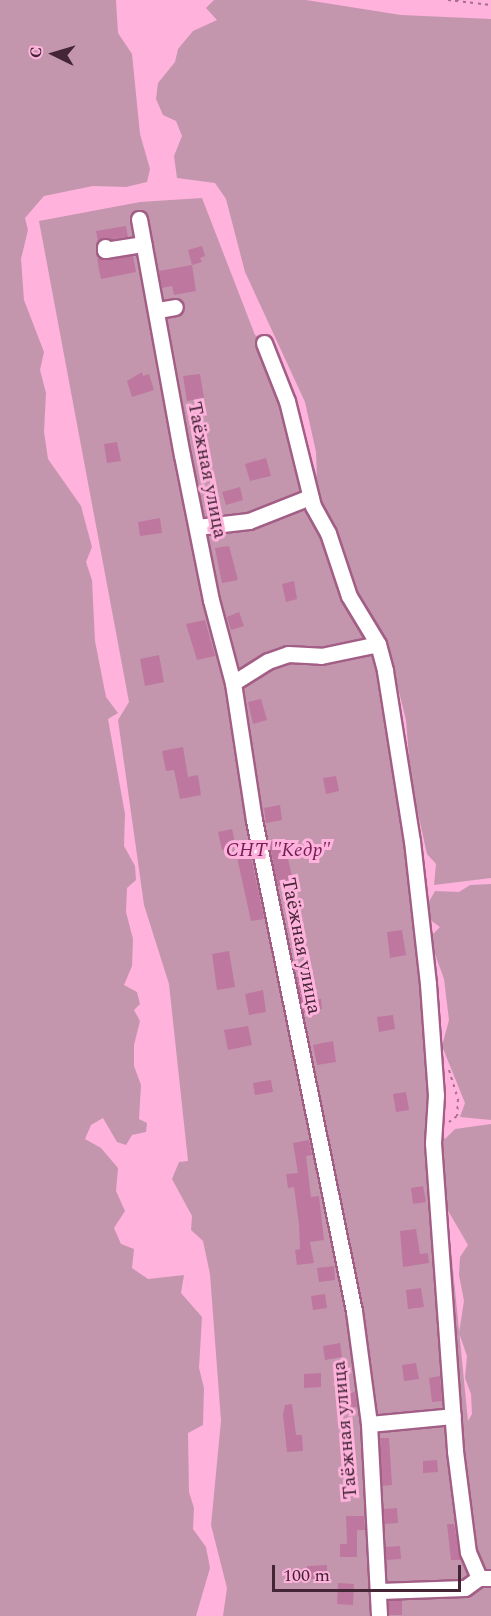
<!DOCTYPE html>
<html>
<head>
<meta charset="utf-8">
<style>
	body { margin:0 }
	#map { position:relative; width:491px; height:1616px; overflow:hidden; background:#feb2dc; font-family:Spectral,serif }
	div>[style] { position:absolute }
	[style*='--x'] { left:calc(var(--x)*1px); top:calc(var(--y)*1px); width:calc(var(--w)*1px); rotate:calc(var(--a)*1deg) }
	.green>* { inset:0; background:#c496ae }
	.building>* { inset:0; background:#be779f }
	.path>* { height:2px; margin-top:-1px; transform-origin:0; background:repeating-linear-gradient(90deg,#a56f8d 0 3px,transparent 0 7.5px) }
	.roads { filter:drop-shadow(2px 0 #a35e86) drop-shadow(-2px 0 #a35e86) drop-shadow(0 2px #a35e86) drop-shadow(0 -2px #a35e86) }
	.minor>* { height:15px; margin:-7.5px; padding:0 7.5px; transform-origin:7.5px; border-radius:7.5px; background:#fff }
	span { translate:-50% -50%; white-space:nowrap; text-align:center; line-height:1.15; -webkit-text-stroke:6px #feb2dc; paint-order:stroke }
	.street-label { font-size:20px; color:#432536 }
	.park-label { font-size:20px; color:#741d55; font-style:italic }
	.north { position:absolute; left:24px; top:24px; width:60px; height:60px; -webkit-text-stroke:4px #feb2dc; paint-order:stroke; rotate:275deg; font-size:16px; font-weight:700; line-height:24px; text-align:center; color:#432536 }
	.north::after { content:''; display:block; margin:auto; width:21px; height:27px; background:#432536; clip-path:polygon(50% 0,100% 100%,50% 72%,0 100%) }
	.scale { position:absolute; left:272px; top:1565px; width:189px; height:27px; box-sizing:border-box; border:3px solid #432536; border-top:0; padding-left:8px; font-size:18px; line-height:21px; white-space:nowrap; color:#432536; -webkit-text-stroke:4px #feb2dc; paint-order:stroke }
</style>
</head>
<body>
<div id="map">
	<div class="green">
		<i style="clip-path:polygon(0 0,116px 0,118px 33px,132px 54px,140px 134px,150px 169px,147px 182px,126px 187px,93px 186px,44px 196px,25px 218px,28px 230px,21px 259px,24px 300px,44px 352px,40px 370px,46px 393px,44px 432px,48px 459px,81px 506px,92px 547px,86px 562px,92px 580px,95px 641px,106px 697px,118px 713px,108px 719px,125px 814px,124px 846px,135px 866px,136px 880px,127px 888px,126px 912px,133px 939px,132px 966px,124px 985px,137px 992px,140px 1004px,134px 1010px,140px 1021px,134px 1045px,134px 1066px,141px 1085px,139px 1119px,147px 1123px,146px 1132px,132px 1135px,126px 1145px,117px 1142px,103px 1118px,91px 1125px,85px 1139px,101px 1148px,118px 1168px,116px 1191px,125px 1211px,114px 1228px,121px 1244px,134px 1249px,132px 1268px,148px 1279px,184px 1275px,181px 1293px,202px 1317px,199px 1368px,204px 1388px,203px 1425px,188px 1433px,189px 1492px,194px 1508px,193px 1529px,206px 1547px,210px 1568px,196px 1616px,0 1616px)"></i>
		<i style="clip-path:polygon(evenodd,214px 0,306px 0,401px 15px,491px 19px,491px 878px,434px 885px,436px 864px,427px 854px,411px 782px,406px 720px,386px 640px,430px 937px,440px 927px,429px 919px,427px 905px,435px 891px,459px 892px,470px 885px,491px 884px,491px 1120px,460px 1117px,465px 1103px,442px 1046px,449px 1020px,444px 979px,431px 943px,437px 992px,441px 1133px,445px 1139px,455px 1129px,491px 1124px,491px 1616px,223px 1616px,227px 1588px,211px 1525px,221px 1421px,210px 1274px,203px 1241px,191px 1230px,192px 1216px,172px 1179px,179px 1162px,188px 1161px,169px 984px,144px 905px,118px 720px,129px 702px,39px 221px,140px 202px,202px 198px,255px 335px,274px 343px,317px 476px,316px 452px,305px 402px,245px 272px,226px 199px,215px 183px,177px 178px,174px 156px,182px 136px,176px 121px,163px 115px,156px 99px,158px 83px,175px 62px,178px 49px,193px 31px,217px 20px,206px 8px,214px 0,447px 1209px,468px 1245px,460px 1257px,459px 1275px,464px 1301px,459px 1333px,467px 1356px,465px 1378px,471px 1394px,472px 1414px,468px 1421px,447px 1209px)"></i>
	</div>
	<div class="building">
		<i style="clip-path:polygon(126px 226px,128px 237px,98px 241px,96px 231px)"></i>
		<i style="clip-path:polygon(202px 246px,205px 256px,200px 258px,202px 262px,192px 265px,188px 250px)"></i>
		<i style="clip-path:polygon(133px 256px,136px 272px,101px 279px,97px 259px)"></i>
		<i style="clip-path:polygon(192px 265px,196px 291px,174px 295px,172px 286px,162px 288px,159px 271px)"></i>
		<i style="clip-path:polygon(142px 372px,143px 376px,149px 374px,154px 390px,132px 397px,127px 381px)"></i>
		<i style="clip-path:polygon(200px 374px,204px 398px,187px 401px,183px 376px)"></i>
		<i style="clip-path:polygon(117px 442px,121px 461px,107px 463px,104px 444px)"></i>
		<i style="clip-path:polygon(266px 458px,271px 476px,250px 481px,245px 464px)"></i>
		<i style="clip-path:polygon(240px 487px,243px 500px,226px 505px,222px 492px)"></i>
		<i style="clip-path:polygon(160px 518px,162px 533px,140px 536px,138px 522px)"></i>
		<i style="clip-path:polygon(229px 546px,238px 580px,222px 583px,215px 548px)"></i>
		<i style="clip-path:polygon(294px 581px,297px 599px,286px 602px,282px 584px)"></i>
		<i style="clip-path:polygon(239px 612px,244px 626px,231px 630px,227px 617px)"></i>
		<i style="clip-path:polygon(205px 620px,215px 656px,197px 660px,186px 624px)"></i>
		<i style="clip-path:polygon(159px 655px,164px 682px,145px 686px,140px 659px)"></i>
		<i style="clip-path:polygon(261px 699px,267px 720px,253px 724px,248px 702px)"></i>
		<i style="clip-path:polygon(183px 747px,188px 777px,198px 775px,201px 795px,180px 799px,174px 770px,166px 771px,162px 751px)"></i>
		<i style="clip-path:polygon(336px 776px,339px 791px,326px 794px,323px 778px)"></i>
		<i style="clip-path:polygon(280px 805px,282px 820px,266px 823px,264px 808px)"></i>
		<i style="clip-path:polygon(232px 829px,236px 847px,222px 850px,218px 832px)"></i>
		<i style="clip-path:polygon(283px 839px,294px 884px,278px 886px,269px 842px)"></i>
		<i style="clip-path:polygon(250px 851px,264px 919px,251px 921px,236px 853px)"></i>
		<i style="clip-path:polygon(302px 928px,305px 944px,293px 946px,290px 930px)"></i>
		<i style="clip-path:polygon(402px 930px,406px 955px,390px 958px,387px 932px)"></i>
		<i style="clip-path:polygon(229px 951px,235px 987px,217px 990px,212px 954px)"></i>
		<i style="clip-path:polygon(307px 975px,312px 1000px,321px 999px,322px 1009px,303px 1013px,297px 977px)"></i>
		<i style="clip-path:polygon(263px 990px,266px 1012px,249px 1015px,245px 994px)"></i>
		<i style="clip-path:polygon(393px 1015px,395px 1029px,379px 1032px,377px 1017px)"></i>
		<i style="clip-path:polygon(248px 1026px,252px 1045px,228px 1050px,224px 1030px)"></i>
		<i style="clip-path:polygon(333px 1041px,336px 1062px,317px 1065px,313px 1045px)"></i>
		<i style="clip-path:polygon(271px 1080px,273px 1092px,255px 1095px,253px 1083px)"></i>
		<i style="clip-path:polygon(406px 1092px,409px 1110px,396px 1112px,393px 1094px)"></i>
		<i style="clip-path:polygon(309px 1140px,312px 1155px,306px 1156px,311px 1197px,319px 1196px,324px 1240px,310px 1242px,314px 1263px,297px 1265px,295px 1250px,300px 1249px,299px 1225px,294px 1187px,288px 1188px,286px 1174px,298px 1173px,293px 1143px)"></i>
		<i style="clip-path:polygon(423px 1186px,426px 1202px,413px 1204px,411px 1188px)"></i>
		<i style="clip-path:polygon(416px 1229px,420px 1254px,428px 1253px,429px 1263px,403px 1267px,400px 1231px)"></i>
		<i style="clip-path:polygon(334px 1266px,335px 1280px,319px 1282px,317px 1268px)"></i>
		<i style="clip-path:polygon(421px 1288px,424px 1307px,408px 1309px,406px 1290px)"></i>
		<i style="clip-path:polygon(325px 1294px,327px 1308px,313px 1310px,311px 1296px)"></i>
		<i style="clip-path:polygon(340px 1343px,342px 1357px,325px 1360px,323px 1346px)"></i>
		<i style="clip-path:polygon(416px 1363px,419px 1379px,404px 1381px,402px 1365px)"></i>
		<i style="clip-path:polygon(321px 1373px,321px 1387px,304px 1388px,304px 1374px)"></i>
		<i style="clip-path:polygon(440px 1376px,442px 1401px,432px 1402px,429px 1378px)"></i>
		<i style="clip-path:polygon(355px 1392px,357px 1407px,344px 1409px,341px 1394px)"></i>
		<i style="clip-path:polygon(292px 1404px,296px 1435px,302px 1435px,303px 1451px,287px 1452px,283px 1415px,285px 1405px)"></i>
		<i style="clip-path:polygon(380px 1438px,389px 1438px,392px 1485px,382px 1486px)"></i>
		<i style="clip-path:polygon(437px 1460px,438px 1472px,423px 1473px,423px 1461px)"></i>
		<i style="clip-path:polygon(397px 1508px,398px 1523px,384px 1524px,384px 1509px)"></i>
		<i style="clip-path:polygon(346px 1516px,364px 1516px,365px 1530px,357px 1530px,357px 1557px,340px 1557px,340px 1544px,347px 1544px)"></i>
		<i style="clip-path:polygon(447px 1524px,454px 1524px,461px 1560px,451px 1560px)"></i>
		<i style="clip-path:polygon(400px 1546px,401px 1559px,386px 1560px,385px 1547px)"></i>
		<i style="clip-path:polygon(327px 1565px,327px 1579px,308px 1579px,307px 1566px)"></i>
		<i style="clip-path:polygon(338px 1583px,354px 1584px,353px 1605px,337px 1604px)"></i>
		<i style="clip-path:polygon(389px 1600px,402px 1600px,402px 1615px,389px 1615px)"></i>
	</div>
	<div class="path">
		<i style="--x:448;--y:0;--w:43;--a:6.6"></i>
		<i style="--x:449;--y:1070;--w:30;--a:73"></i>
		<i style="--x:458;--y:1099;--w:17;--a:93"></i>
		<i style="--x:457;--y:1116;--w:10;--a:143"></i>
	</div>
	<div class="roads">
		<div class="minor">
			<i style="--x:139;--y:219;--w:240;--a:79.7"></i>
			<i style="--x:182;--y:455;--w:148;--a:78.7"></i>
			<i style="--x:211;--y:600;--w:86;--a:75.2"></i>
			<i style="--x:233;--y:683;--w:139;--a:81.3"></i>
			<i style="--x:254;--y:820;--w:501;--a:78.49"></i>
			<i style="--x:354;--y:1311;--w:114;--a:82.4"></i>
			<i style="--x:369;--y:1424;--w:192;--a:87"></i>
			<i style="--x:105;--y:247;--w:3;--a:90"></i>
			<i style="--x:105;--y:250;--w:39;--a:-9"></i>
			<i style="--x:158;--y:310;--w:17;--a:-10"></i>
			<i style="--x:264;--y:343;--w:62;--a:68.4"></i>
			<i style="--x:287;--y:401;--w:108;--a:76.1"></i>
			<i style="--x:313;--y:506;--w:31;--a:61"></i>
			<i style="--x:328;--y:533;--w:66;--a:71.6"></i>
			<i style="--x:349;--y:596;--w:56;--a:58.9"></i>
			<i style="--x:378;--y:644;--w:28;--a:75"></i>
			<i style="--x:385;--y:671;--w:172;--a:81"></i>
			<i style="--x:412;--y:841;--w:144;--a:83.6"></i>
			<i style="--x:428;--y:984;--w:111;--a:85.9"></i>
			<i style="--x:436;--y:1095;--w:48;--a:93.6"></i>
			<i style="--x:433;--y:1143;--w:309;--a:85.9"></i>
			<i style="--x:455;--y:1451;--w:102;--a:82.7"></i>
			<i style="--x:468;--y:1552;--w:28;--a:67"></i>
			<i style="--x:197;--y:527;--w:52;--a:-6.6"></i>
			<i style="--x:249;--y:521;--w:66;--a:-21.5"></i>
			<i style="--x:233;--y:683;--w:41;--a:-32.2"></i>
			<i style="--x:268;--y:661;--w:21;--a:-19"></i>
			<i style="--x:288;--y:654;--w:33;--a:3"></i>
			<i style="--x:321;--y:656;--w:58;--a:-11.9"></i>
			<i style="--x:369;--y:1424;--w:84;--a:-5.4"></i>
			<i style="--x:379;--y:1591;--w:86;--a:-2"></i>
			<i style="--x:465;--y:1588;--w:17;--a:-36"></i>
			<i style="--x:479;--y:1578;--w:12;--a:0"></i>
		</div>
	</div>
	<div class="street-label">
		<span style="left:207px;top:470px;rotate:79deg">Таёжная улица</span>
		<span style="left:301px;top:946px;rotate:79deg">Таёжная улица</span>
		<span style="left:345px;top:1430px;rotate:-95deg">Таёжная улица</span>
	</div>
	<div class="park-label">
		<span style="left:278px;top:850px">СНТ "Кедр"</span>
	</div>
	<div class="north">С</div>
	<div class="scale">100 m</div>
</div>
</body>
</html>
